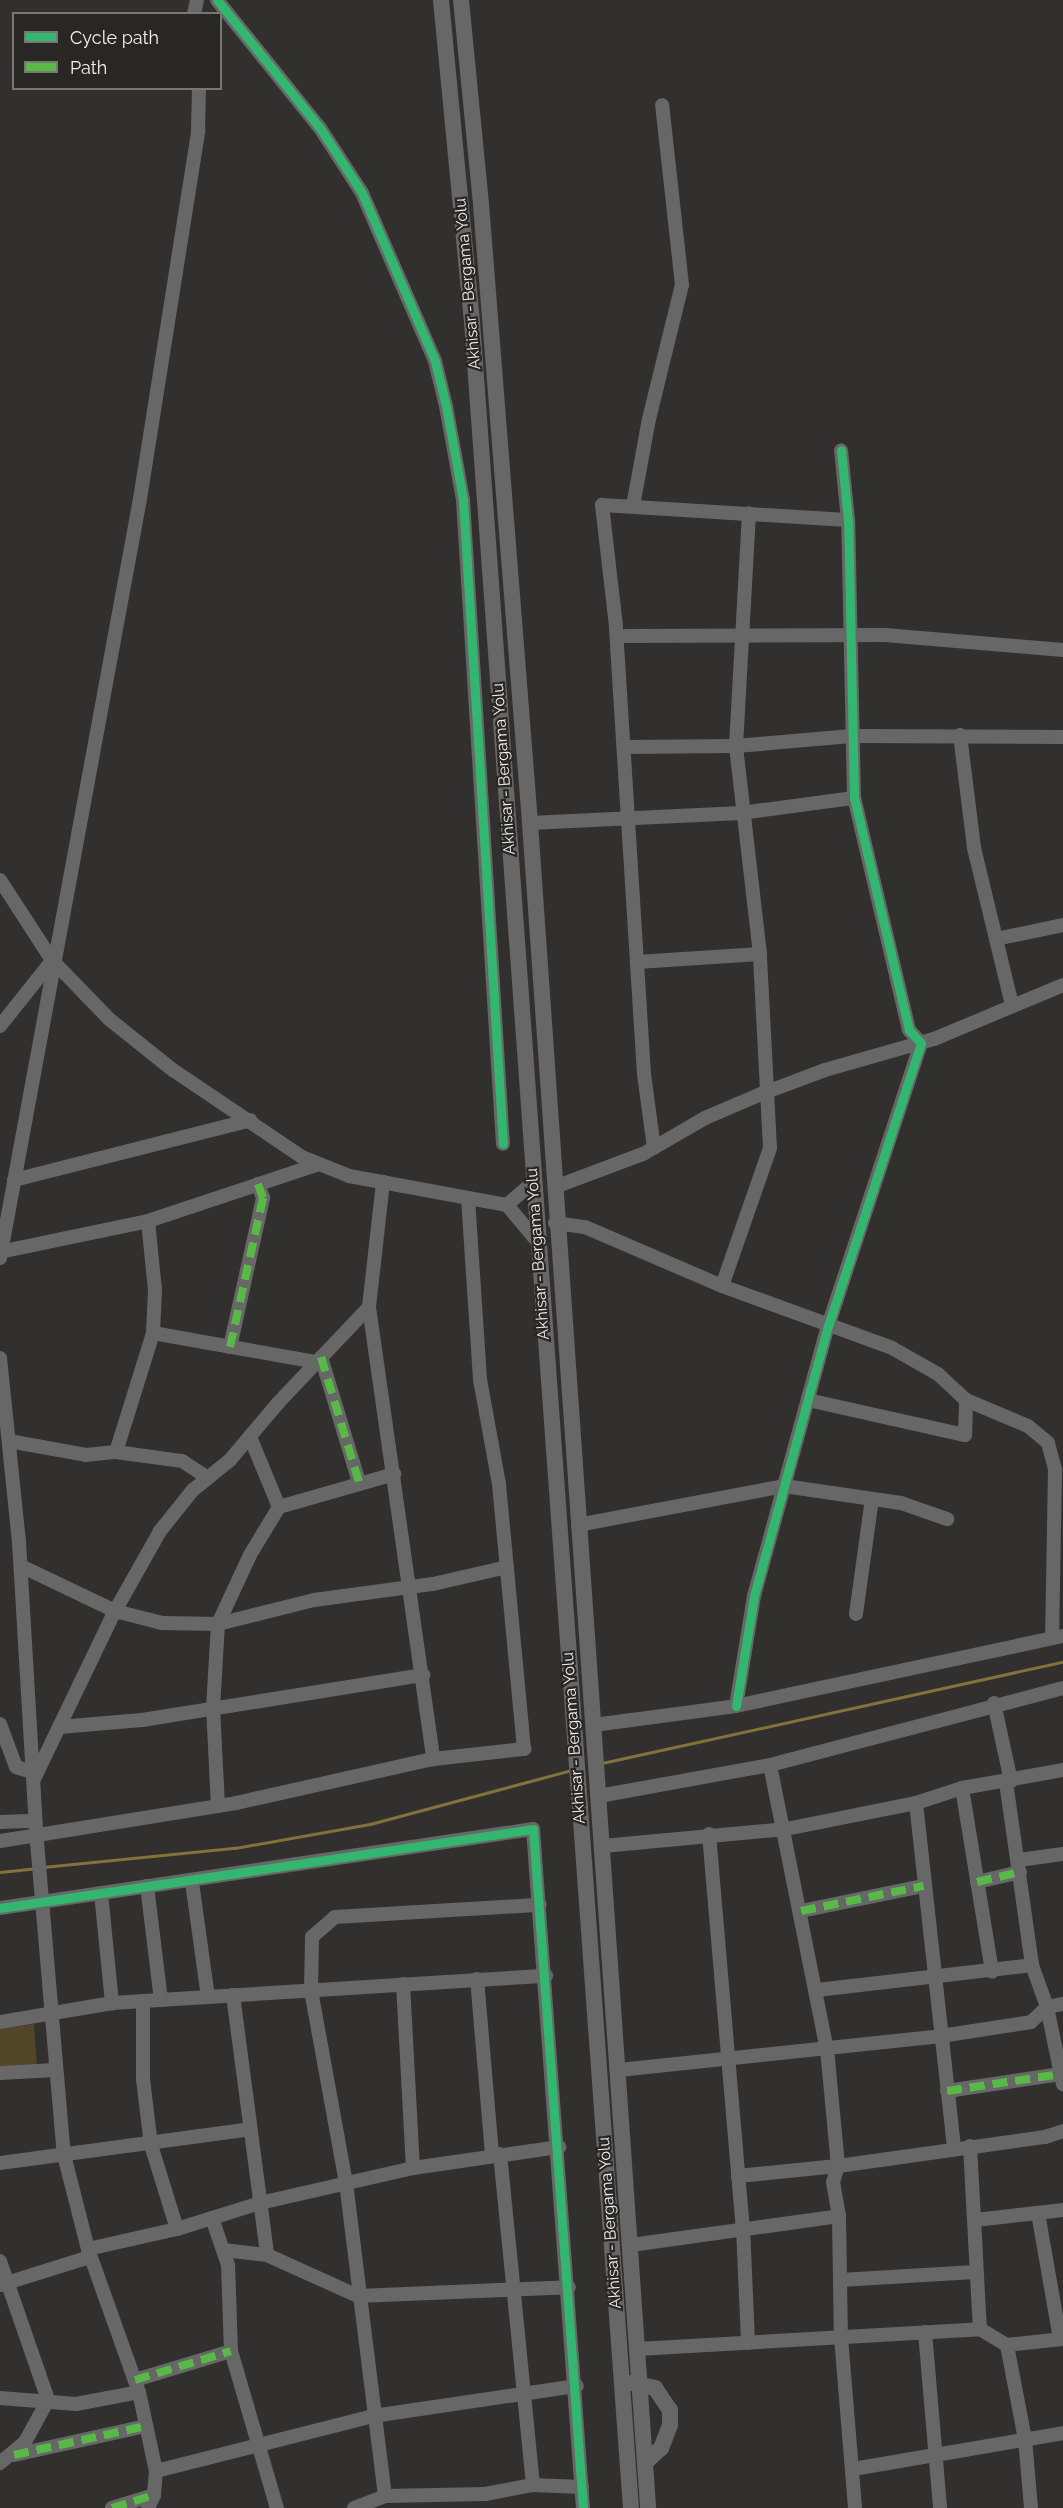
<!DOCTYPE html>
<html>
<head>
<meta charset="utf-8">
<style>
	body { margin:0 }
	#map { position:relative; width:1063px; height:2508px; overflow:hidden; background:#31302f; font-family:Raleway,sans-serif }
	div>[style] { position:absolute }
	[style*='--x'] { left:calc(var(--x)*1px); top:calc(var(--y)*1px); width:calc(var(--w)*1px); rotate:calc(var(--a)*1deg) }
	.green>* { inset:0; background:#514627 }
	.stream>* { height:3px; margin:-1.5px; padding:0 1.5px; transform-origin:1.5px; border-radius:1.5px; background:#837239 }
	.minor>* { height:14px; margin:-7px; padding:0 7px; transform-origin:7px; border-radius:7px; background:#686767 }
	.major>* { height:16px; margin:-8px; padding:0 8px; transform-origin:8px; border-radius:8px; background:#686767 }
	.quiet>* { height:8px; margin-top:-4px; transform-origin:0; background:repeating-linear-gradient(90deg,#58b947 0 15px,transparent 0 23px) }
	.cycleway>* { height:9px; margin:-4.5px; padding:0 4.5px; transform-origin:4.5px; border-radius:4.5px; background:#33b770 }
	span { translate:-50% -50%; white-space:nowrap; text-align:center; line-height:1.15; -webkit-text-stroke:4.5px #282724; paint-order:stroke }
	.street-label { font-size:16px; color:#f1f0ef }
	.legend { position:absolute; left:12px; top:12px; width:210px; height:78px; box-sizing:border-box; background:#282724; border:2px solid #787775; margin:0; padding:8px 10px; list-style:none; font-size:18px; color:#f1f0ef }
	.legend li { display:flex; align-items:center; gap:12px; height:30px }
	.legend b { width:30px; border:2px solid #787775 }
</style>
</head>
<body>
<div id="map">
	<div class="green">
		<i style="clip-path:polygon(34px 2024px,37px 2066px,0 2069px,0 2029px)"></i>
	</div>
	<div class="stream">
		<i style="--x:602;--y:1763;--w:472;--a:-12.4"></i>
		<i style="--x:43;--y:1867;--w:193;--a:-5.7"></i>
		<i style="--x:235;--y:1848;--w:137;--a:-10.1"></i>
		<i style="--x:370;--y:1824;--w:209;--a:-15"></i>
		<i style="--x:0;--y:1872;--w:36;--a:-6"></i>
	</div>
	<div class="minor">
		<i style="--x:217;--y:0;--w:164;--a:51.2"></i>
		<i style="--x:320;--y:128;--w:77;--a:57.1"></i>
		<i style="--x:362;--y:193;--w:183;--a:66.5"></i>
		<i style="--x:435;--y:361;--w:46;--a:76.3"></i>
		<i style="--x:446;--y:406;--w:96;--a:79.7"></i>
		<i style="--x:463;--y:500;--w:645;--a:86.45"></i>
		<i style="--x:194;--y:14;--w:14;--a:-78"></i>
		<i style="--x:633;--y:506;--w:88;--a:-79.6"></i>
		<i style="--x:649;--y:419;--w:138;--a:-76.2"></i>
		<i style="--x:682;--y:285;--w:181;--a:-96.3"></i>
		<i style="--x:617;--y:636;--w:268;--a:-0.2"></i>
		<i style="--x:885;--y:635;--w:179;--a:4.8"></i>
		<i style="--x:960;--y:735;--w:114;--a:82.9"></i>
		<i style="--x:974;--y:848;--w:162;--a:76.4"></i>
		<i style="--x:625;--y:747;--w:111;--a:-0.5"></i>
		<i style="--x:736;--y:746;--w:116;--a:-4.9"></i>
		<i style="--x:852;--y:736;--w:211;--a:0.3"></i>
		<i style="--x:530;--y:823;--w:211;--a:-2.7"></i>
		<i style="--x:741;--y:813;--w:114;--a:-7.6"></i>
		<i style="--x:0;--y:880;--w:95;--a:57"></i>
		<i style="--x:52;--y:960;--w:82;--a:46"></i>
		<i style="--x:109;--y:1019;--w:82;--a:38.6"></i>
		<i style="--x:173;--y:1070;--w:156;--a:34"></i>
		<i style="--x:302;--y:1157;--w:51;--a:22"></i>
		<i style="--x:349;--y:1176;--w:161;--a:10.4"></i>
		<i style="--x:507;--y:1205;--w:47;--a:50.2"></i>
		<i style="--x:996;--y:939;--w:68;--a:-11.8"></i>
		<i style="--x:637;--y:962;--w:123;--a:-3.7"></i>
		<i style="--x:0;--y:1026;--w:82;--a:-51.4"></i>
		<i style="--x:654;--y:1148;--w:75;--a:-97.7"></i>
		<i style="--x:644;--y:1074;--w:449;--a:-93.6"></i>
		<i style="--x:616;--y:626;--w:122;--a:-96.6"></i>
		<i style="--x:602;--y:505;--w:246;--a:3.5"></i>
		<i style="--x:14;--y:1180;--w:244;--a:-14.2"></i>
		<i style="--x:555;--y:1187;--w:94;--a:-20.6"></i>
		<i style="--x:643;--y:1154;--w:72;--a:-30.1"></i>
		<i style="--x:705;--y:1118;--w:61;--a:-23.2"></i>
		<i style="--x:761;--y:1094;--w:68;--a:-20.6"></i>
		<i style="--x:825;--y:1070;--w:113;--a:-15.9"></i>
		<i style="--x:934;--y:1039;--w:140;--a:-22.7"></i>
		<i style="--x:507;--y:1205;--w:35;--a:-41"></i>
		<i style="--x:555;--y:1223;--w:30;--a:8"></i>
		<i style="--x:585;--y:1227;--w:149;--a:23.3"></i>
		<i style="--x:722;--y:1286;--w:181;--a:20"></i>
		<i style="--x:892;--y:1348;--w:53;--a:29.5"></i>
		<i style="--x:938;--y:1374;--w:38;--a:43"></i>
		<i style="--x:966;--y:1400;--w:67;--a:22.8"></i>
		<i style="--x:1028;--y:1426;--w:26;--a:40"></i>
		<i style="--x:1048;--y:1443;--w:28;--a:75"></i>
		<i style="--x:1055;--y:1470;--w:167;--a:91"></i>
		<i style="--x:0;--y:1252;--w:151;--a:-11.8"></i>
		<i style="--x:148;--y:1221;--w:180;--a:-18.4"></i>
		<i style="--x:0;--y:1258;--w:772;--a:-79.55"></i>
		<i style="--x:140;--y:499;--w:373;--a:-81"></i>
		<i style="--x:198;--y:131;--w:43;--a:-88.7"></i>
		<i style="--x:722;--y:1286;--w:146;--a:-70.8"></i>
		<i style="--x:770;--y:1148;--w:194;--a:-93"></i>
		<i style="--x:760;--y:954;--w:209;--a:-96.6"></i>
		<i style="--x:736;--y:746;--w:233;--a:-86.8"></i>
		<i style="--x:369;--y:1307;--w:457;--a:81.9"></i>
		<i style="--x:153;--y:1333;--w:166;--a:10.1"></i>
		<i style="--x:230;--y:1347;--w:153;--a:-77.5"></i>
		<i style="--x:263;--y:1198;--w:15;--a:-110"></i>
		<i style="--x:321;--y:1357;--w:131;--a:73.1"></i>
		<i style="--x:0;--y:1358;--w:185;--a:84.1"></i>
		<i style="--x:19;--y:1542;--w:301;--a:86.6"></i>
		<i style="--x:37;--y:1842;--w:314;--a:85.1"></i>
		<i style="--x:64;--y:2155;--w:97;--a:75.7"></i>
		<i style="--x:88;--y:2249;--w:152;--a:70.4"></i>
		<i style="--x:139;--y:2392;--w:81;--a:77.9"></i>
		<i style="--x:156;--y:2471;--w:24;--a:95"></i>
		<i style="--x:154;--y:2495;--w:14;--a:115"></i>
		<i style="--x:808;--y:1400;--w:161;--a:12.6"></i>
		<i style="--x:965;--y:1435;--w:35;--a:-88"></i>
		<i style="--x:250;--y:1437;--w:76;--a:67.5"></i>
		<i style="--x:9;--y:1441;--w:78;--a:10.3"></i>
		<i style="--x:86;--y:1455;--w:30;--a:-6"></i>
		<i style="--x:116;--y:1452;--w:125;--a:-72.7"></i>
		<i style="--x:153;--y:1333;--w:43;--a:-87.3"></i>
		<i style="--x:155;--y:1290;--w:69;--a:-95.8"></i>
		<i style="--x:116;--y:1452;--w:67;--a:7.8"></i>
		<i style="--x:182;--y:1461;--w:31;--a:33"></i>
		<i style="--x:578;--y:1525;--w:210;--a:-10.7"></i>
		<i style="--x:784;--y:1486;--w:118;--a:8.3"></i>
		<i style="--x:901;--y:1503;--w:49;--a:19.2"></i>
		<i style="--x:21;--y:1566;--w:104;--a:25.6"></i>
		<i style="--x:115;--y:1611;--w:49;--a:14.3"></i>
		<i style="--x:162;--y:1623;--w:56;--a:1"></i>
		<i style="--x:218;--y:1624;--w:99;--a:-14"></i>
		<i style="--x:314;--y:1600;--w:120;--a:-7.7"></i>
		<i style="--x:433;--y:1584;--w:76;--a:-12.9"></i>
		<i style="--x:856;--y:1614;--w:116;--a:-82.1"></i>
		<i style="--x:994;--y:1703;--w:80;--a:77.7"></i>
		<i style="--x:736;--y:1706;--w:111;--a:-80.7"></i>
		<i style="--x:754;--y:1596;--w:280;--a:-74.7"></i>
		<i style="--x:828;--y:1326;--w:298;--a:-71.8"></i>
		<i style="--x:921;--y:1043;--w:18;--a:-133"></i>
		<i style="--x:909;--y:1030;--w:238;--a:-103.3"></i>
		<i style="--x:854;--y:798;--w:278;--a:-91.2"></i>
		<i style="--x:848;--y:520;--w:70;--a:-95.7"></i>
		<i style="--x:0;--y:1724;--w:46;--a:69.6"></i>
		<i style="--x:16;--y:1767;--w:17;--a:17"></i>
		<i style="--x:594;--y:1725;--w:143;--a:-7.6"></i>
		<i style="--x:736;--y:1706;--w:334;--a:-12.1"></i>
		<i style="--x:59;--y:1727;--w:83;--a:-4.8"></i>
		<i style="--x:142;--y:1720;--w:285;--a:-9.1"></i>
		<i style="--x:770;--y:1765;--w:290;--a:78.7"></i>
		<i style="--x:827;--y:2049;--w:118;--a:84.6"></i>
		<i style="--x:838;--y:2166;--w:17;--a:107"></i>
		<i style="--x:833;--y:2182;--w:35;--a:80"></i>
		<i style="--x:839;--y:2216;--w:121;--a:89.1"></i>
		<i style="--x:841;--y:2337;--w:172;--a:85.3"></i>
		<i style="--x:34;--y:1779;--w:187;--a:-64.3"></i>
		<i style="--x:115;--y:1611;--w:92;--a:-60.6"></i>
		<i style="--x:160;--y:1531;--w:53;--a:-51.2"></i>
		<i style="--x:193;--y:1490;--w:48;--a:-39"></i>
		<i style="--x:230;--y:1460;--w:75;--a:-49.9"></i>
		<i style="--x:278;--y:1403;--w:132;--a:-46.5"></i>
		<i style="--x:369;--y:1307;--w:126;--a:-83.6"></i>
		<i style="--x:1006;--y:1782;--w:185;--a:81.9"></i>
		<i style="--x:1032;--y:1965;--w:45;--a:70.3"></i>
		<i style="--x:1047;--y:2007;--w:79;--a:78.3"></i>
		<i style="--x:962;--y:1788;--w:186;--a:80.7"></i>
		<i style="--x:599;--y:1796;--w:174;--a:-10.3"></i>
		<i style="--x:770;--y:1765;--w:303;--a:-14.7"></i>
		<i style="--x:916;--y:1803;--w:347;--a:83.7"></i>
		<i style="--x:218;--y:1806;--w:98;--a:-92.9"></i>
		<i style="--x:213;--y:1708;--w:84;--a:-86.6"></i>
		<i style="--x:218;--y:1624;--w:76;--a:-65.1"></i>
		<i style="--x:250;--y:1555;--w:56;--a:-58.9"></i>
		<i style="--x:279;--y:1507;--w:120;--a:-16"></i>
		<i style="--x:0;--y:1822;--w:35;--a:-2"></i>
		<i style="--x:709;--y:1834;--w:394;--a:85.1"></i>
		<i style="--x:743;--y:2227;--w:116;--a:87.5"></i>
		<i style="--x:0;--y:1841;--w:239;--a:-9.1"></i>
		<i style="--x:236;--y:1803;--w:202;--a:-12.6"></i>
		<i style="--x:433;--y:1759;--w:92;--a:-6.3"></i>
		<i style="--x:524;--y:1749;--w:266;--a:-95.4"></i>
		<i style="--x:499;--y:1484;--w:107;--a:-100.3"></i>
		<i style="--x:480;--y:1379;--w:181;--a:-93.8"></i>
		<i style="--x:603;--y:1846;--w:184;--a:-5.3"></i>
		<i style="--x:786;--y:1829;--w:133;--a:-11.3"></i>
		<i style="--x:916;--y:1803;--w:48;--a:-18.1"></i>
		<i style="--x:962;--y:1788;--w:103;--a:-10.1"></i>
		<i style="--x:1019;--y:1860;--w:44;--a:-7.8"></i>
		<i style="--x:192;--y:1882;--w:116;--a:82.1"></i>
		<i style="--x:977;--y:1882;--w:44;--a:-13.1"></i>
		<i style="--x:147;--y:1886;--w:115;--a:83"></i>
		<i style="--x:101;--y:1893;--w:111;--a:84.3"></i>
		<i style="--x:0;--y:1908;--w:539;--a:-8.43"></i>
		<i style="--x:533;--y:1829;--w:681;--a:85.79"></i>
		<i style="--x:801;--y:1911;--w:125;--a:-11.6"></i>
		<i style="--x:477;--y:1979;--w:177;--a:85.1"></i>
		<i style="--x:403;--y:1984;--w:184;--a:86.9"></i>
		<i style="--x:817;--y:1990;--w:216;--a:-6.6"></i>
		<i style="--x:233;--y:1995;--w:262;--a:82.5"></i>
		<i style="--x:143;--y:2001;--w:78;--a:90"></i>
		<i style="--x:143;--y:2079;--w:66;--a:83.1"></i>
		<i style="--x:151;--y:2145;--w:88;--a:72.8"></i>
		<i style="--x:0;--y:2022;--w:114;--a:-9.6"></i>
		<i style="--x:112;--y:2003;--w:435;--a:-3.6"></i>
		<i style="--x:619;--y:2070;--w:324;--a:-6"></i>
		<i style="--x:941;--y:2036;--w:91;--a:-8.8"></i>
		<i style="--x:1031;--y:2022;--w:22;--a:-43"></i>
		<i style="--x:1047;--y:2007;--w:16;--a:-11"></i>
		<i style="--x:0;--y:2073;--w:55;--a:-3.1"></i>
		<i style="--x:947;--y:2091;--w:115;--a:-8.5"></i>
		<i style="--x:970;--y:2146;--w:183;--a:86.9"></i>
		<i style="--x:980;--y:2329;--w:31;--a:31"></i>
		<i style="--x:1007;--y:2345;--w:56;--a:-6.1"></i>
		<i style="--x:500;--y:2154;--w:333;--a:84.3"></i>
		<i style="--x:0;--y:2163;--w:252;--a:-7.7"></i>
		<i style="--x:738;--y:2176;--w:100;--a:-5.7"></i>
		<i style="--x:838;--y:2166;--w:209;--a:-8"></i>
		<i style="--x:1045;--y:2137;--w:19;--a:-18"></i>
		<i style="--x:1038;--y:2213;--w:128;--a:80.1"></i>
		<i style="--x:212;--y:2218;--w:50;--a:71.2"></i>
		<i style="--x:228;--y:2265;--w:86;--a:88"></i>
		<i style="--x:231;--y:2351;--w:164;--a:73.7"></i>
		<i style="--x:976;--y:2220;--w:88;--a:-6.6"></i>
		<i style="--x:631;--y:2245;--w:210;--a:-7.9"></i>
		<i style="--x:88;--y:2249;--w:91;--a:-12.7"></i>
		<i style="--x:177;--y:2229;--w:87;--a:-17.4"></i>
		<i style="--x:260;--y:2203;--w:157;--a:-12.9"></i>
		<i style="--x:413;--y:2168;--w:148;--a:-8.2"></i>
		<i style="--x:223;--y:2250;--w:44;--a:6.5"></i>
		<i style="--x:267;--y:2255;--w:100;--a:24.3"></i>
		<i style="--x:358;--y:2296;--w:211;--a:-2.4"></i>
		<i style="--x:0;--y:2261;--w:147;--a:70.9"></i>
		<i style="--x:48;--y:2400;--w:48;--a:118.7"></i>
		<i style="--x:25;--y:2442;--w:33;--a:140"></i>
		<i style="--x:840;--y:2280;--w:135;--a:-3.4"></i>
		<i style="--x:0;--y:2285;--w:94;--a:-17.3"></i>
		<i style="--x:925;--y:2332;--w:177;--a:85.1"></i>
		<i style="--x:1007;--y:2345;--w:96;--a:79.2"></i>
		<i style="--x:1025;--y:2439;--w:69;--a:85"></i>
		<i style="--x:638;--y:2349;--w:343;--a:-3.3"></i>
		<i style="--x:135;--y:2380;--w:100;--a:-16.8"></i>
		<i style="--x:0;--y:2398;--w:76;--a:4.5"></i>
		<i style="--x:76;--y:2404;--w:64;--a:-10.8"></i>
		<i style="--x:14;--y:2455;--w:135;--a:-12.4"></i>
		<i style="--x:853;--y:2469;--w:213;--a:-9.7"></i>
		<i style="--x:156;--y:2471;--w:224;--a:-14.2"></i>
		<i style="--x:373;--y:2416;--w:206;--a:-8.4"></i>
		<i style="--x:385;--y:2496;--w:315;--a:-97.1"></i>
		<i style="--x:346;--y:2183;--w:196;--a:-100.3"></i>
		<i style="--x:311;--y:1990;--w:53;--a:-88.9"></i>
		<i style="--x:312;--y:1937;--w:30;--a:-41"></i>
		<i style="--x:335;--y:1917;--w:205;--a:-3.4"></i>
		<i style="--x:112;--y:2508;--w:44;--a:-17.2"></i>
		<i style="--x:354;--y:2508;--w:33;--a:-21"></i>
		<i style="--x:385;--y:2496;--w:100;--a:-1.1"></i>
		<i style="--x:485;--y:2494;--w:49;--a:-10.6"></i>
		<i style="--x:533;--y:2485;--w:49;--a:2.3"></i>
	</div>
	<div class="major">
		<i style="--x:441;--y:0;--w:323;--a:84.5"></i>
		<i style="--x:472;--y:322;--w:2192;--a:85.84"></i>
		<i style="--x:461;--y:0;--w:205;--a:84.4"></i>
		<i style="--x:481;--y:204;--w:621;--a:85.47"></i>
		<i style="--x:530;--y:823;--w:1689;--a:85.99"></i>
		<i style="--x:632;--y:2383;--w:24;--a:12"></i>
		<i style="--x:655;--y:2388;--w:27;--a:56"></i>
		<i style="--x:670;--y:2410;--w:15;--a:90"></i>
		<i style="--x:670;--y:2425;--w:25;--a:111"></i>
		<i style="--x:661;--y:2448;--w:22;--a:137"></i>
	</div>
	<div class="quiet">
		<i style="--x:230;--y:1347;--w:153;--a:-77.5"></i>
		<i style="--x:263;--y:1198;--w:15;--a:-110"></i>
		<i style="--x:321;--y:1357;--w:131;--a:73.1"></i>
		<i style="--x:977;--y:1882;--w:44;--a:-13.1"></i>
		<i style="--x:801;--y:1911;--w:125;--a:-11.6"></i>
		<i style="--x:947;--y:2091;--w:115;--a:-8.5"></i>
		<i style="--x:135;--y:2380;--w:100;--a:-16.8"></i>
		<i style="--x:14;--y:2455;--w:135;--a:-12.4"></i>
		<i style="--x:112;--y:2508;--w:44;--a:-17.2"></i>
	</div>
	<div class="cycleway">
		<i style="--x:217;--y:0;--w:164;--a:51.2"></i>
		<i style="--x:320;--y:128;--w:77;--a:57.1"></i>
		<i style="--x:362;--y:193;--w:183;--a:66.5"></i>
		<i style="--x:435;--y:361;--w:46;--a:76.3"></i>
		<i style="--x:446;--y:406;--w:96;--a:79.7"></i>
		<i style="--x:463;--y:500;--w:645;--a:86.45"></i>
		<i style="--x:736;--y:1706;--w:111;--a:-80.7"></i>
		<i style="--x:754;--y:1596;--w:280;--a:-74.7"></i>
		<i style="--x:828;--y:1326;--w:298;--a:-71.8"></i>
		<i style="--x:921;--y:1043;--w:18;--a:-133"></i>
		<i style="--x:909;--y:1030;--w:238;--a:-103.3"></i>
		<i style="--x:854;--y:798;--w:278;--a:-91.2"></i>
		<i style="--x:848;--y:520;--w:70;--a:-95.7"></i>
		<i style="--x:0;--y:1908;--w:539;--a:-8.43"></i>
		<i style="--x:533;--y:1829;--w:681;--a:85.79"></i>
	</div>
	<div class="street-label">
		<span style="left:468px;top:284px;rotate:-95deg">Akhisar - Bergama Yolu</span>
		<span style="left:504px;top:769px;rotate:-94deg">Akhisar - Bergama Yolu</span>
		<span style="left:538px;top:1254px;rotate:-94deg">Akhisar - Bergama Yolu</span>
		<span style="left:574px;top:1738px;rotate:-94deg">Akhisar - Bergama Yolu</span>
		<span style="left:610px;top:2223px;rotate:-94deg">Akhisar - Bergama Yolu</span>
	</div>
	<ul class="legend">
	<li><b style="height:8px;background:#33b770"></b>Cycle path</li>
	<li><b style="height:8px;background:#58b947"></b>Path</li>
	</ul>
</div>
</body>
</html>
